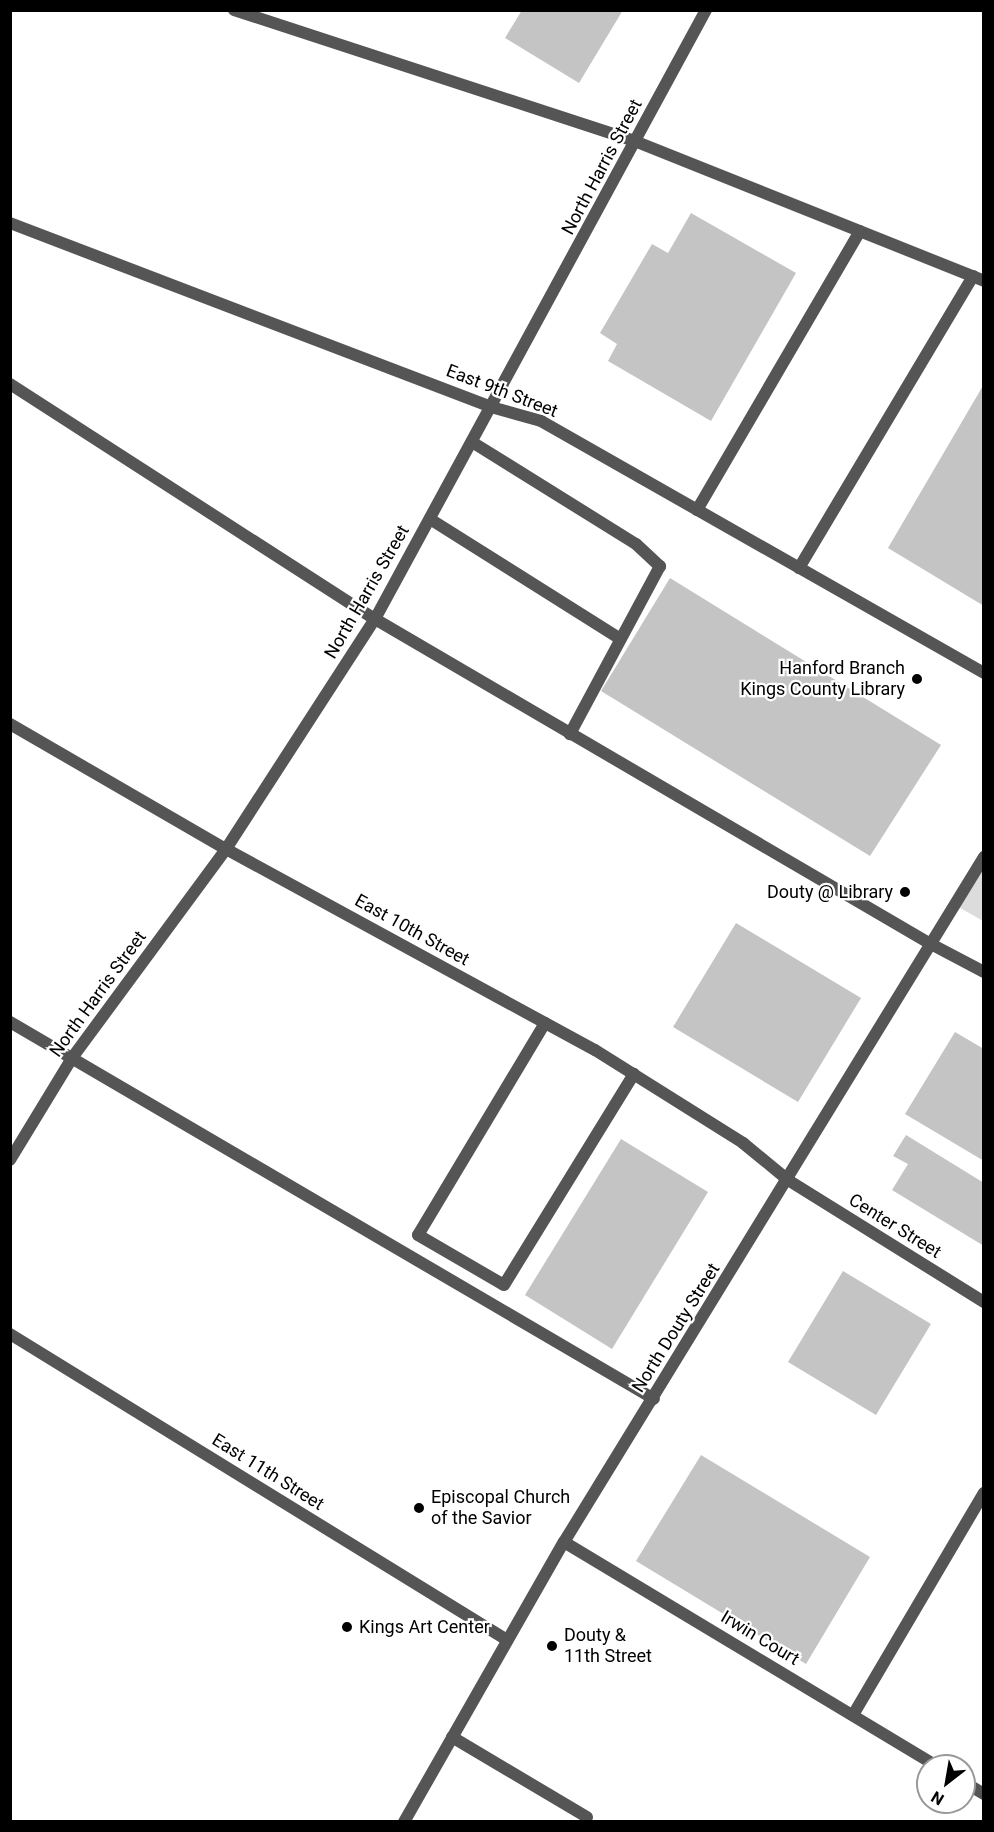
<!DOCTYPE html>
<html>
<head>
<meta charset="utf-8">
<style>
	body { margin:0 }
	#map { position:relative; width:994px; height:1832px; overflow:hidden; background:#fff; font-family:Roboto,sans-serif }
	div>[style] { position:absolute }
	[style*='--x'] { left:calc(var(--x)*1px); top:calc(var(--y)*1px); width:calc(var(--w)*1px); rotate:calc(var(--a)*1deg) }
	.green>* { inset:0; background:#dcdcdc }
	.building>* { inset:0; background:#c4c4c4 }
	.service>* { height:12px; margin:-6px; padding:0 6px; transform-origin:6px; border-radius:6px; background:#555 }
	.minor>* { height:12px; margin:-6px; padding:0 6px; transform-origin:6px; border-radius:6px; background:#555 }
	.tertiary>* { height:12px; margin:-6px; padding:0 6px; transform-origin:6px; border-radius:6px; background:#555 }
	.dots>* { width:16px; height:16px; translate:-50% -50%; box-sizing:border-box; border:3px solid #fff; border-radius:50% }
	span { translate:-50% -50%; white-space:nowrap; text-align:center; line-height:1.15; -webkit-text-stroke:4.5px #fff; paint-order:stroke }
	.street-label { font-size:18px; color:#000 }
	.poi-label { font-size:18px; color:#000 }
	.right { translate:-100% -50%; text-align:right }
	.left { translate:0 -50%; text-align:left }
	.frame { position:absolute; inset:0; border:12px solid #000; pointer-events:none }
	.north { position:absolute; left:916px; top:1754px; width:60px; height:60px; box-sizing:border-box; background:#fff; border:2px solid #999; border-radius:50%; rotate:211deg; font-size:16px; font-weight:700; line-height:24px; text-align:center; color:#000 }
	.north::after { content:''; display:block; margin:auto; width:21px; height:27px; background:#000; clip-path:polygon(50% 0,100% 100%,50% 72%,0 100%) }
</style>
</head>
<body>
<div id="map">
	<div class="green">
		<i style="clip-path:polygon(983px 857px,983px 921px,955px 905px)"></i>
	</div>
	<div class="building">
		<i style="clip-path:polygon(522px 10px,623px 10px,579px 83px,505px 38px)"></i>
		<i style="clip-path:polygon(691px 213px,796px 273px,711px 421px,608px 361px,617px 344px,600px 333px,652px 244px,668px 253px)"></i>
		<i style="clip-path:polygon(984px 384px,984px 606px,888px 548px)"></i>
		<i style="clip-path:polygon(670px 578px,941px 745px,870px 856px,601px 691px)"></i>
		<i style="clip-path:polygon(736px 923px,861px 998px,798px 1102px,673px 1027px)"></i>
		<i style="clip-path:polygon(955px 1032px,984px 1049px,984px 1161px,905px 1114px)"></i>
		<i style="clip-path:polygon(906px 1135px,984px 1183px,984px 1246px,892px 1190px,908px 1164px,893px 1156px)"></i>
		<i style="clip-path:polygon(621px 1139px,708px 1192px,612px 1349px,525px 1295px)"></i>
		<i style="clip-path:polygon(843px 1271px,931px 1324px,876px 1415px,788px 1362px)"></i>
		<i style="clip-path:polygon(701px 1455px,870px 1557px,806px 1664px,636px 1561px)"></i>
	</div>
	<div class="service">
		<i style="--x:234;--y:10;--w:424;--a:18.1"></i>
		<i style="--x:637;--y:142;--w:374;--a:21.8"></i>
		<i style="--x:10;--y:384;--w:434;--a:32.8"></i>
		<i style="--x:375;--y:619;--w:642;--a:30.32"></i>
		<i style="--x:472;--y:442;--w:193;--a:31.9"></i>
		<i style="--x:636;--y:544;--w:33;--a:43"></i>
		<i style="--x:660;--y:566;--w:191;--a:118.2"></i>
		<i style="--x:697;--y:510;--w:323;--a:-59.7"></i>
		<i style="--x:430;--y:519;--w:223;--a:32.2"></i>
		<i style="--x:799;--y:568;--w:340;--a:-59.2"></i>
		<i style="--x:10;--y:1022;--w:746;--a:30.34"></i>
		<i style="--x:545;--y:1023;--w:247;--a:120.9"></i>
		<i style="--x:418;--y:1235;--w:99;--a:30.2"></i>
		<i style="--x:504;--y:1285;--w:248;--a:-58.4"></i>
		<i style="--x:853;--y:1715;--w:258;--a:-59.5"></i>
		<i style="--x:452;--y:1737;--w:157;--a:30.7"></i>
	</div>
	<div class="minor">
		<i style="--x:10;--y:223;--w:515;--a:20.93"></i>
		<i style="--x:491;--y:407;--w:52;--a:15.6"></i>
		<i style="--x:541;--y:421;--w:510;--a:29.63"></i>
		<i style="--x:10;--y:724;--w:250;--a:30.1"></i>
		<i style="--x:226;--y:849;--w:420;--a:28.6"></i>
		<i style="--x:595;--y:1050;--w:175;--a:32.1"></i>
		<i style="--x:743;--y:1143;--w:58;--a:39.4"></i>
		<i style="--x:788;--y:1180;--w:231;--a:31.9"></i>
		<i style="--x:929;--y:943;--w:62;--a:27.8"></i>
		<i style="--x:10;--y:1160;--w:119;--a:-58.7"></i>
		<i style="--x:72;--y:1058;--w:260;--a:-53.6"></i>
		<i style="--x:226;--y:849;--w:274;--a:-57.1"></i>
		<i style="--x:375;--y:619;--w:693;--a:-61.48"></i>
		<i style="--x:10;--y:1334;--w:584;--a:31.62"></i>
		<i style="--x:564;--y:1542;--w:435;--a:31"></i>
		<i style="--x:964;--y:1782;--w:23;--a:31"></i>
	</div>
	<div class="tertiary">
		<i style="--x:404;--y:1822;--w:322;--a:-60.3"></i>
		<i style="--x:564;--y:1542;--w:804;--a:-58.49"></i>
	</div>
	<div class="dots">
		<i style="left:917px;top:679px;background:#000"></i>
		<i style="left:905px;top:892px;background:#000"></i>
		<i style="left:419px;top:1508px;background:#000"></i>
		<i style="left:347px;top:1627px;background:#000"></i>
		<i style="left:552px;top:1646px;background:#000"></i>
	</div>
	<div class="street-label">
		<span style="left:602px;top:167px;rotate:-62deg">North Harris Street</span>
		<span style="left:502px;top:391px;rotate:21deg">East 9th Street</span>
		<span style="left:367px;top:592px;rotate:-60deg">North Harris Street</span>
		<span style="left:412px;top:930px;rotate:29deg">East 10th Street</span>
		<span style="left:98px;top:994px;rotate:-54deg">North Harris Street</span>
		<span style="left:895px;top:1226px;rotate:32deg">Center Street</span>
		<span style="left:676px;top:1328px;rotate:-58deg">North Douty Street</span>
		<span style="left:268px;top:1472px;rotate:32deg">East 11th Street</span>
		<span style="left:760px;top:1638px;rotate:31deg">Irwin Court</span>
	</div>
	<div class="poi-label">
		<span class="right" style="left:905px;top:679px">Hanford Branch<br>Kings County Library</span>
		<span class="right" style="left:893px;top:892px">Douty @ Library</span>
		<span class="left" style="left:431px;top:1508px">Episcopal Church<br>of the Savior</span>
		<span class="left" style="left:359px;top:1627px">Kings Art Center</span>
		<span class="left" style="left:564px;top:1646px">Douty &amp;<br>11th Street</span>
	</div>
	<div class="frame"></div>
	<div class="north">N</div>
</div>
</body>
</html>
